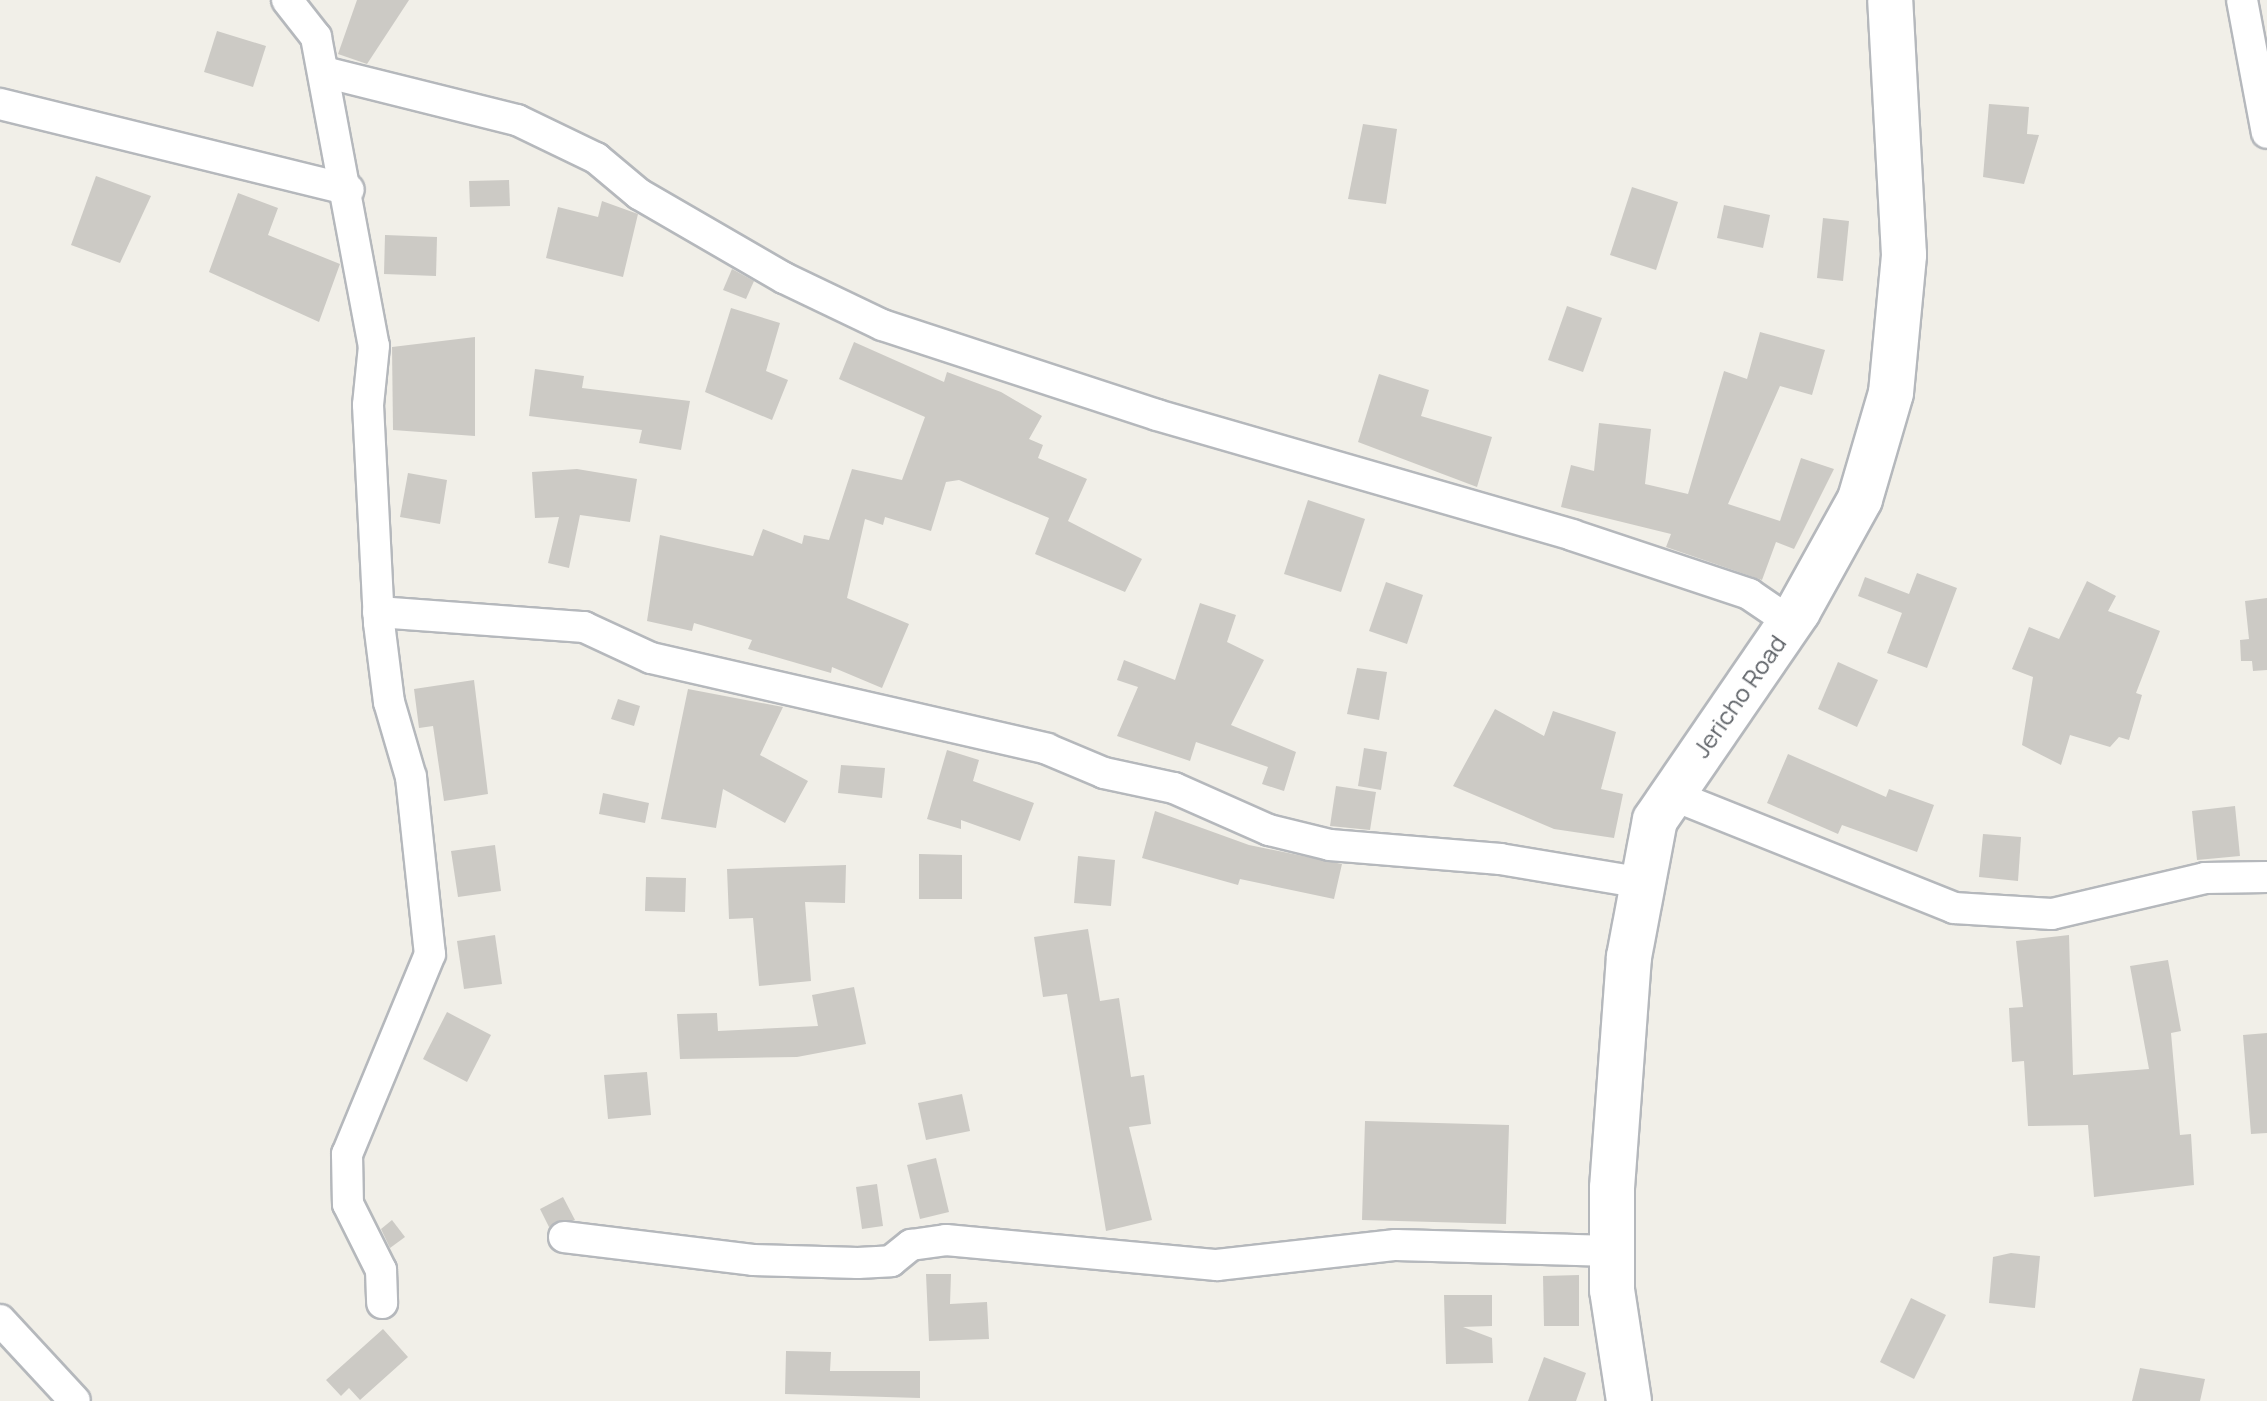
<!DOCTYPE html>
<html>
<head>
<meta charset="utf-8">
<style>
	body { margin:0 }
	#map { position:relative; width:2267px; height:1401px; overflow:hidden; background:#f1efe8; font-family:Manrope,sans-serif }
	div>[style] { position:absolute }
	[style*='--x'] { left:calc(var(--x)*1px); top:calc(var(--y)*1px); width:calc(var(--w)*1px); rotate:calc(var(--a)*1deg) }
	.building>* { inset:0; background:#cccac5 }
	.roads { filter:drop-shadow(2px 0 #b5b8bc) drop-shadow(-2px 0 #b5b8bc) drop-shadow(0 2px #b5b8bc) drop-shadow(0 -2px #b5b8bc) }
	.street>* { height:30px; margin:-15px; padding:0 15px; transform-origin:15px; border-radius:15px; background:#fff }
	.secondary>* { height:44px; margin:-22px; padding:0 22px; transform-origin:22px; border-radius:22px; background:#fff }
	span { translate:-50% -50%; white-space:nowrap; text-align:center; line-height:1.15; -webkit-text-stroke:6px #fff; paint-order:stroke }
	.street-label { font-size:24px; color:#5f6368 }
</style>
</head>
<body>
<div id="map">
	<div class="building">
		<i style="clip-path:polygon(357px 0,409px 0,367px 64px,338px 54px)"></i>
		<i style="clip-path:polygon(217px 31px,266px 46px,253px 87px,204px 72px)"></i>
		<i style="clip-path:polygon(1989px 104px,2029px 107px,2027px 134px,2039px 135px,2024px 184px,1983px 177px)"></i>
		<i style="clip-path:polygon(1363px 124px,1397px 129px,1386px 204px,1348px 199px)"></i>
		<i style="clip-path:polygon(96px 176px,151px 196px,120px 263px,71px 245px)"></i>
		<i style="clip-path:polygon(509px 180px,510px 206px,470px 207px,469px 181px)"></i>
		<i style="clip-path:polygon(1632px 187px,1678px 202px,1656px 270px,1610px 255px)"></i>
		<i style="clip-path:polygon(238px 193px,278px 208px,268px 235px,340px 264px,319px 322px,209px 272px)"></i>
		<i style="clip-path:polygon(602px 201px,638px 214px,623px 277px,546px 258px,558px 207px,598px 217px)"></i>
		<i style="clip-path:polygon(1724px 205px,1770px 215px,1763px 248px,1717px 238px)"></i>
		<i style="clip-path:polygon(1823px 218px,1849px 221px,1843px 281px,1817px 278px)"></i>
		<i style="clip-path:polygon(385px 235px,437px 237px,436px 276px,384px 274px)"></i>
		<i style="clip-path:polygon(732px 269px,754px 281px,746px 299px,723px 290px)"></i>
		<i style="clip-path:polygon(1567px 306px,1602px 318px,1583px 372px,1548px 360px)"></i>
		<i style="clip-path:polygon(731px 308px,780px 323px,766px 371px,788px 380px,772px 420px,705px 392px)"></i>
		<i style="clip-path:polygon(1760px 332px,1825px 350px,1812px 395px,1780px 386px,1728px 504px,1780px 521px,1801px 458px,1834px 469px,1794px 549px,1776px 542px,1762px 580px,1666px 547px,1671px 534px,1561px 507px,1571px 465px,1594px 471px,1599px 423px,1651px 429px,1645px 484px,1688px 494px,1724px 371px,1747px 379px)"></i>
		<i style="clip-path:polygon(475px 337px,475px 436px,393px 430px,392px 347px)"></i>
		<i style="clip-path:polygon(854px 342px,944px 382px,947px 372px,1001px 392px,1042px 416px,1029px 439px,1043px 445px,1038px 458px,1087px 479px,1068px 521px,1142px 559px,1125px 592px,1035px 554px,1049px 518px,959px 480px,946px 482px,931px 531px,885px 517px,883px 525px,865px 519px,847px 598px,909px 624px,882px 688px,832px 667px,831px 673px,748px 649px,752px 640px,694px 623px,692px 631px,647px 621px,660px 535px,753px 556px,763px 529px,802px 544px,804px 535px,829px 540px,852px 469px,902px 480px,925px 417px,839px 379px)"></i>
		<i style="clip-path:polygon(535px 369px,584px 376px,582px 388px,690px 401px,681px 450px,639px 443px,642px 430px,529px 416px)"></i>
		<i style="clip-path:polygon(1379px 374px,1429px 390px,1421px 416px,1492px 437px,1477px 487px,1358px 442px)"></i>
		<i style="clip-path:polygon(577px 469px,637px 479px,630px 522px,580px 515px,569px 568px,548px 563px,559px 517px,535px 518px,532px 472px)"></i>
		<i style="clip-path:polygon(408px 473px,447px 480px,440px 524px,400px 517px)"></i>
		<i style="clip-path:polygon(1308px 500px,1365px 519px,1341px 592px,1284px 574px)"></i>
		<i style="clip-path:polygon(1917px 573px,1957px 588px,1927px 668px,1887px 653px,1902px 613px,1858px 596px,1865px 577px,1909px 594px)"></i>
		<i style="clip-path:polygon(2087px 581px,2116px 596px,2108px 611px,2160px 631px,2136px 693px,2142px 695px,2129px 740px,2119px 737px,2110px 747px,2070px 735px,2061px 765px,2022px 745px,2033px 677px,2012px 669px,2029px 627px,2059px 639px)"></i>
		<i style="clip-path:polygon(1386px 582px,1423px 595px,1407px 644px,1369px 631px)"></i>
		<i style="clip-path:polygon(2267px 598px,2267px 670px,2253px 671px,2252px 661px,2241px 661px,2240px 640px,2249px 639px,2245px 601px)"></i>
		<i style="clip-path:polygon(1200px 603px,1236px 615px,1227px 642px,1264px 660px,1231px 725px,1296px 752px,1284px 791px,1262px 784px,1268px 767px,1196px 742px,1190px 761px,1117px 736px,1138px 687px,1117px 680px,1124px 660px,1175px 680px)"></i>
		<i style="clip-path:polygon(1838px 662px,1878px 680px,1857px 727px,1818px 709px)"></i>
		<i style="clip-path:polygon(1357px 668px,1387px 672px,1379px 720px,1347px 714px)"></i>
		<i style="clip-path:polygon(474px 680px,488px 794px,444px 801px,433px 726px,419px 728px,414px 689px)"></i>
		<i style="clip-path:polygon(688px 689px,783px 707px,760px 755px,808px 781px,785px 823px,723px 789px,716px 828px,661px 819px)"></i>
		<i style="clip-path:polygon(618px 699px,640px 706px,634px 726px,611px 719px)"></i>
		<i style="clip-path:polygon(1495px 709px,1544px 736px,1553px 711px,1616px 732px,1601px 789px,1623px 794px,1614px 838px,1554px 829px,1453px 786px)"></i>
		<i style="clip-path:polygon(1364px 748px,1387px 752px,1381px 790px,1358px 786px)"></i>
		<i style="clip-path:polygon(947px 750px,979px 760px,973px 781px,1034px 803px,1020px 841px,961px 820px,961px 829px,927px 819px)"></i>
		<i style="clip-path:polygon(1788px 754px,1886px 797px,1889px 789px,1934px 805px,1917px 852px,1842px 825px,1838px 834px,1767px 803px)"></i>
		<i style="clip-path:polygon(841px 765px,885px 768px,882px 798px,838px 793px)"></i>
		<i style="clip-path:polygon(1336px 786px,1376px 792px,1370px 830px,1330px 826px)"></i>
		<i style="clip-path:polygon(603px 793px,649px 803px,645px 823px,599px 814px)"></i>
		<i style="clip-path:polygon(2235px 806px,2240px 856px,2197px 860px,2192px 811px)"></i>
		<i style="clip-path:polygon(1155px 811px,1249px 845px,1342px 864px,1334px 899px,1240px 879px,1238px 885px,1142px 858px)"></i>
		<i style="clip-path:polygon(1983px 834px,2021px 837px,2018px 881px,1979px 877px)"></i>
		<i style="clip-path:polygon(495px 845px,501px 891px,458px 897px,451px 851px)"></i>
		<i style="clip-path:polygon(919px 854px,962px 855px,962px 899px,919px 899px)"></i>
		<i style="clip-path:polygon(1078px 856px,1115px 860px,1111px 906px,1074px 903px)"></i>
		<i style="clip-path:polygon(846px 865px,845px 903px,805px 902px,811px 981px,759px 986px,753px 918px,729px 919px,727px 869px)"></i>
		<i style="clip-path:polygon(646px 877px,686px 878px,685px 912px,645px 911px)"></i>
		<i style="clip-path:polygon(1088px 929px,1100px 1001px,1119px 998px,1131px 1077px,1144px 1075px,1151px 1124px,1129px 1127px,1152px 1220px,1106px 1231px,1067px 994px,1043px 997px,1034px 937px)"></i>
		<i style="clip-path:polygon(495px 935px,502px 984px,464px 989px,457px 941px)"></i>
		<i style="clip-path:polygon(2069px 935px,2073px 1075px,2149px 1069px,2130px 966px,2168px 960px,2181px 1031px,2171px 1033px,2180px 1135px,2191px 1134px,2194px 1185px,2094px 1197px,2088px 1125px,2028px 1126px,2024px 1061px,2012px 1062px,2009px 1008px,2023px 1007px,2016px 941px)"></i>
		<i style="clip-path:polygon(854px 987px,866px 1044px,797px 1057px,680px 1059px,677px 1014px,717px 1013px,718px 1031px,818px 1026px,812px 995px)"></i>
		<i style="clip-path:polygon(447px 1012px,491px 1035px,467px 1082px,423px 1059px)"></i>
		<i style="clip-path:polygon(2267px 1033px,2267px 1133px,2251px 1134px,2243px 1035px)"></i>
		<i style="clip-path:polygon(647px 1072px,651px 1115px,608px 1119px,604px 1075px)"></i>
		<i style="clip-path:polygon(962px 1094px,970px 1131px,926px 1140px,918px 1103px)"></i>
		<i style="clip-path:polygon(1365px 1121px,1509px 1125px,1506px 1224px,1362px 1220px)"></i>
		<i style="clip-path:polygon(936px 1158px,949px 1212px,920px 1219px,907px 1165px)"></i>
		<i style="clip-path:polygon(877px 1184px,883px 1226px,862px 1229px,856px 1187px)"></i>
		<i style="clip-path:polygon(563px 1197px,575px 1220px,549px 1227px,540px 1209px)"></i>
		<i style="clip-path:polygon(392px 1220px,405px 1237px,390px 1248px,381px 1229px)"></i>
		<i style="clip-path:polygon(2011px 1253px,2040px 1256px,2035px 1308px,1989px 1303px,1993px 1257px)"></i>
		<i style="clip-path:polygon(926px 1274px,951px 1274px,950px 1304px,987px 1302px,989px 1339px,929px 1341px)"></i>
		<i style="clip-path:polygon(1579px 1275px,1579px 1326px,1544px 1326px,1543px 1276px)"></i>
		<i style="clip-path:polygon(1444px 1295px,1492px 1295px,1492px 1326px,1463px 1327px,1492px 1338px,1493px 1363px,1446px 1364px)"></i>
		<i style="clip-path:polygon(1911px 1298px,1946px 1315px,1914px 1379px,1880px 1362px)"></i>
		<i style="clip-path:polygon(383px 1329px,408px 1357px,360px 1400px,349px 1388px,341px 1396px,326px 1380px)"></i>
		<i style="clip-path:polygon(786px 1351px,831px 1352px,830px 1371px,920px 1371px,920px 1398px,785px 1394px)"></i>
		<i style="clip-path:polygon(1544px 1357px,1586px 1373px,1576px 1401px,1528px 1401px)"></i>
		<i style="clip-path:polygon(2140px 1368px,2205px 1379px,2200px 1401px,2132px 1401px)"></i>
	</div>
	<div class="roads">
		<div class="street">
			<i style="--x:287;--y:0;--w:47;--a:51.9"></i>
			<i style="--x:316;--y:37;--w:314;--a:79.4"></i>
			<i style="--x:374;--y:346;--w:59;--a:95.8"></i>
			<i style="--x:368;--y:405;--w:218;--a:87.1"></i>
			<i style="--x:379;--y:623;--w:80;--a:82.8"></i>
			<i style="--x:389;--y:702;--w:78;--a:73.7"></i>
			<i style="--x:411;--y:777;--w:178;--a:83.9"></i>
			<i style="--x:430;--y:954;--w:217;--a:112.5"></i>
			<i style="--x:347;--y:1154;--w:50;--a:88.9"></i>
			<i style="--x:348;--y:1204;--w:74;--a:63.4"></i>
			<i style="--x:381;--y:1270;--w:33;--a:88"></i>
			<i style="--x:2242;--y:0;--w:135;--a:79.4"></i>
			<i style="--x:324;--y:72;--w:199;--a:14"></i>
			<i style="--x:517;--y:120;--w:88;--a:25.7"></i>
			<i style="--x:596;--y:158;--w:56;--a:39.9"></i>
			<i style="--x:639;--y:194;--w:168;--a:30.1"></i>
			<i style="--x:784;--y:278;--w:109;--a:25.6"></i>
			<i style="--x:882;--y:325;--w:289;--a:18.1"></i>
			<i style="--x:1157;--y:415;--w:432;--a:16.1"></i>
			<i style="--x:1572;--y:535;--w:187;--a:18.4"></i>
			<i style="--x:1749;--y:594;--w:50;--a:34.3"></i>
			<i style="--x:0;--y:104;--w:359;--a:13.8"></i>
			<i style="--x:378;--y:612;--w:207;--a:4.2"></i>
			<i style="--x:584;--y:627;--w:74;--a:24.8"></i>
			<i style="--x:651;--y:658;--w:406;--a:12.9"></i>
			<i style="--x:1047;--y:749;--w:62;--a:22.8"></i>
			<i style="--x:1104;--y:773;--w:72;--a:12.1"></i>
			<i style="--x:1174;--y:788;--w:104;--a:23.9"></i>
			<i style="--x:1269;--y:830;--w:63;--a:13.8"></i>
			<i style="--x:1330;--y:845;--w:171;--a:4.7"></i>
			<i style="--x:1500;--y:859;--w:146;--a:9.5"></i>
			<i style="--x:1672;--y:795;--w:304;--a:21.8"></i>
			<i style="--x:1954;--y:908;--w:98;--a:3.5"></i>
			<i style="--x:2052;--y:914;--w:157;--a:-13.2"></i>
			<i style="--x:2205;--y:878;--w:62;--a:-0.9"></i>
			<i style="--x:564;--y:1237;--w:190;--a:6.9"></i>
			<i style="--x:753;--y:1260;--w:105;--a:1.6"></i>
			<i style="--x:858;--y:1263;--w:33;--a:-3"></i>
			<i style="--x:891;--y:1261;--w:26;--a:-39"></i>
			<i style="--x:911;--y:1245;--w:35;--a:-8"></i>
			<i style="--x:946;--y:1240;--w:272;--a:5.3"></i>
			<i style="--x:1217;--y:1265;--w:180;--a:-6.4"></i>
			<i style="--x:1396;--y:1245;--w:216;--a:1.6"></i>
			<i style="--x:0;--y:1320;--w:110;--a:47.2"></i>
		</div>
		<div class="secondary">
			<i style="--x:1629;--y:1401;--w:112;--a:-98.7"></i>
			<i style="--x:1612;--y:1290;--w:102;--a:-90"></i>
			<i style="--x:1612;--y:1188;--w:232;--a:-85.8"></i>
			<i style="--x:1629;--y:957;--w:139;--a:-79.3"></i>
			<i style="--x:1655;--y:820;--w:253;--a:-55.6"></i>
			<i style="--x:1798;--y:611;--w:128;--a:-61"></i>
			<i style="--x:1860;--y:499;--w:110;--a:-73.7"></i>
			<i style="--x:1891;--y:393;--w:139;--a:-84.6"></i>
			<i style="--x:1904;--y:255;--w:255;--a:-93.1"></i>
		</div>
	</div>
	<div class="street-label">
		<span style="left:1739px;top:696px;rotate:-55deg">Jericho Road</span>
	</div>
</div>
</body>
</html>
